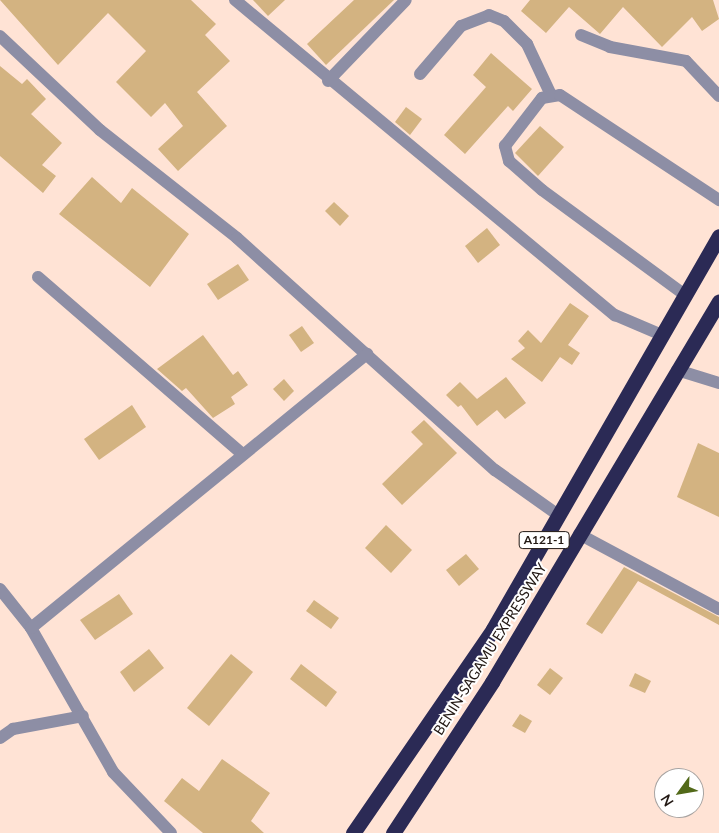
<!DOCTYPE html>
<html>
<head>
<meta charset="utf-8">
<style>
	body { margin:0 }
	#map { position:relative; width:719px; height:833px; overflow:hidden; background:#ffe3d5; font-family:Lato,sans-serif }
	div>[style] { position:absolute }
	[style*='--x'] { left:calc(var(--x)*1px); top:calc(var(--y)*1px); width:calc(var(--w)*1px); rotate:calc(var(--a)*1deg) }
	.building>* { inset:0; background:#d3b381 }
	.minor>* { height:12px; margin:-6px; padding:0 6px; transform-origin:6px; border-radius:6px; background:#8d8ea5 }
	.highway>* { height:15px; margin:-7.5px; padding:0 7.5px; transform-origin:7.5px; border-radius:7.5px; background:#2b2a55 }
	span { translate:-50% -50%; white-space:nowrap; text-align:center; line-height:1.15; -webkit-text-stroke:4px #fff; paint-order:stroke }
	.shield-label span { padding:1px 4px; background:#fff; border:1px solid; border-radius:4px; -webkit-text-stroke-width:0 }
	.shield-label { font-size:12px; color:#221813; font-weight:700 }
	.street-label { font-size:14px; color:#221813 }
	.north { position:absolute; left:654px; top:768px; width:50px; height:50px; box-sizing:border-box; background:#fff; border:1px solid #a7a3a1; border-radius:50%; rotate:238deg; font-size:14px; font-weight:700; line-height:20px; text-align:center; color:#221813 }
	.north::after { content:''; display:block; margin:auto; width:18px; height:22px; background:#526919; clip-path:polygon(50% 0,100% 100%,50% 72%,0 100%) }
</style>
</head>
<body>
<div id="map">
	<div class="building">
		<i style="clip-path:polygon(0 0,191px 0,216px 24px,205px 35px,230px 61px,197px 92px,227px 126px,178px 171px,158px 149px,183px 126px,165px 103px,151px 117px,116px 82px,146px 51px,108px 13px,58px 65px)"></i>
		<i style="clip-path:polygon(253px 0,285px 0,268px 16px)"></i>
		<i style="clip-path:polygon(354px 0,394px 0,326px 65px,307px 44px)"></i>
		<i style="clip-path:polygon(530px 0,713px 0,719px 19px,702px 31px,692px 17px,662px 47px,623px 7px,600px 34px,569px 7px,546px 33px,521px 11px)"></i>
		<i style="clip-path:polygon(491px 53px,532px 89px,513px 111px,508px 106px,465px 154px,444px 135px,486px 87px,473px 75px)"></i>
		<i style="clip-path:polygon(0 66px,22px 84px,27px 79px,46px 99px,31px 114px,62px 143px,42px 165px,56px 176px,43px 193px,0 156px)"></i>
		<i style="clip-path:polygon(406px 107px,422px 119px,410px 135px,395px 122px)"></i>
		<i style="clip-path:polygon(540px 126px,564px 147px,538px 176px,515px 153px)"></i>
		<i style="clip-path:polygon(92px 177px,121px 203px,132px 188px,189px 234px,150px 287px,59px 214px)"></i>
		<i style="clip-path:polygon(334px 202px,349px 216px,340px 226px,325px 211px)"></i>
		<i style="clip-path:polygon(487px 228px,500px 245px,478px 263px,465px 246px)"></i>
		<i style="clip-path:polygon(238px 264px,249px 280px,218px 300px,207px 284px)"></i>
		<i style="clip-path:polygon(570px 303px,589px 316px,568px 345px,580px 353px,572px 365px,560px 357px,542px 382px,511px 359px,525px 348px,518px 341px,528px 330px,541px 343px)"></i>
		<i style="clip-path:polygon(302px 326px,314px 343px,301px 352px,289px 335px)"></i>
		<i style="clip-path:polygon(203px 335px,233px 375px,238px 371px,248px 385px,231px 397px,235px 404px,213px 418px,186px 388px,182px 391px,157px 369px)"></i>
		<i style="clip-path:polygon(506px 377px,526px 403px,505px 419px,497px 410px,477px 426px,461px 405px,458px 407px,446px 395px,460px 382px,477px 399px)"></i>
		<i style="clip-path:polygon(284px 379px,294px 391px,284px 401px,273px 389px)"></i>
		<i style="clip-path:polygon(132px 405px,146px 427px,99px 460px,84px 439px)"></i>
		<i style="clip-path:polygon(424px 420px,457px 453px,402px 505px,382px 484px,423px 444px,411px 432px)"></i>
		<i style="clip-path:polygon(698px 443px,719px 453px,719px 517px,677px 497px)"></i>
		<i style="clip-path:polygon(386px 525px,412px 550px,391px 573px,365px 548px)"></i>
		<i style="clip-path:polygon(466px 554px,479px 569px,459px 586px,446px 570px)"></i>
		<i style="clip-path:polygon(624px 567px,719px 617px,719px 625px,638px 581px,602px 634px,586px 624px)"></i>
		<i style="clip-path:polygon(119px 594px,133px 614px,95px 640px,80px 620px)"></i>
		<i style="clip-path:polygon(314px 600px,339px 618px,331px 629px,306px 611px)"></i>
		<i style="clip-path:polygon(149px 649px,164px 668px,134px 692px,120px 672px)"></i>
		<i style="clip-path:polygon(231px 654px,253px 672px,209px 726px,187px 708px)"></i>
		<i style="clip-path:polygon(301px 664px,337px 692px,326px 707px,290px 679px)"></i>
		<i style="clip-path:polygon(550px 668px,563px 678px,550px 695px,537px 685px)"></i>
		<i style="clip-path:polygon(635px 673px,651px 681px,645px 693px,629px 686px)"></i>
		<i style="clip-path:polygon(520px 714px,532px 721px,525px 733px,512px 726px)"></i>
		<i style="clip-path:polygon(222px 759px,270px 793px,251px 821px,264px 833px,203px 833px,164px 801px,182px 778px,199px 791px)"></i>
	</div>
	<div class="minor">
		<i style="--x:235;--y:0;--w:494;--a:39.7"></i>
		<i style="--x:615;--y:315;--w:51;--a:23.1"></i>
		<i style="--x:581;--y:35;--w:31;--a:22"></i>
		<i style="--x:610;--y:47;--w:77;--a:10.4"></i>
		<i style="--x:686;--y:61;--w:48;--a:46.7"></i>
		<i style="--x:0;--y:36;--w:137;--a:43.2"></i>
		<i style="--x:100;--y:130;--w:174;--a:38.2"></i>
		<i style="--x:237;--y:238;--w:347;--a:42"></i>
		<i style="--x:495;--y:470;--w:77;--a:35.5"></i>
		<i style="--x:420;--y:74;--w:63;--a:-49.5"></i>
		<i style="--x:461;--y:26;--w:30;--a:-21"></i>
		<i style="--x:489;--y:15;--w:16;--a:22"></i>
		<i style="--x:504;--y:21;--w:33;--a:45"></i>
		<i style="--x:527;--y:44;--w:56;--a:64.8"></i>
		<i style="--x:328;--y:81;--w:112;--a:-46.1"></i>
		<i style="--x:38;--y:277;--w:269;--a:40.9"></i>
		<i style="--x:685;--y:295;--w:177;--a:-143.7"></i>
		<i style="--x:542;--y:190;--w:44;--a:-138.7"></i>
		<i style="--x:509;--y:161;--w:16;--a:-105"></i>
		<i style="--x:505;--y:146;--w:61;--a:-52.4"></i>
		<i style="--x:542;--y:98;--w:18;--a:-9"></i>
		<i style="--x:560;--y:95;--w:191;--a:33.4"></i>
		<i style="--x:677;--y:370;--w:44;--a:17.2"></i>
		<i style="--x:579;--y:534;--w:159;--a:28.2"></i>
		<i style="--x:0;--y:589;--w:50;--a:51.5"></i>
		<i style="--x:31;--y:628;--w:166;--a:60.3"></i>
		<i style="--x:113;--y:772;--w:84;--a:46.4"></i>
		<i style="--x:31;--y:628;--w:434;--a:-39.2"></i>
		<i style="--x:0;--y:738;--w:16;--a:-35"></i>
		<i style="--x:13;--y:729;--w:71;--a:-10.5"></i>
	</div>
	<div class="highway">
		<i style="--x:353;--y:833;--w:247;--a:-55.5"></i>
		<i style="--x:493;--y:629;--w:453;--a:-60.1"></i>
		<i style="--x:393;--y:833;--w:181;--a:-56.7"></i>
		<i style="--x:492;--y:682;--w:443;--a:-59.2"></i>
	</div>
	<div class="shield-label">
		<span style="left:544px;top:540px">A121-1</span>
	</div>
	<div class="street-label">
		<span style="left:490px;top:649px;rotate:-58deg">BENIN-SAGAMU EXPRESSWAY</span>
	</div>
	<div class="north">N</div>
</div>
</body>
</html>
